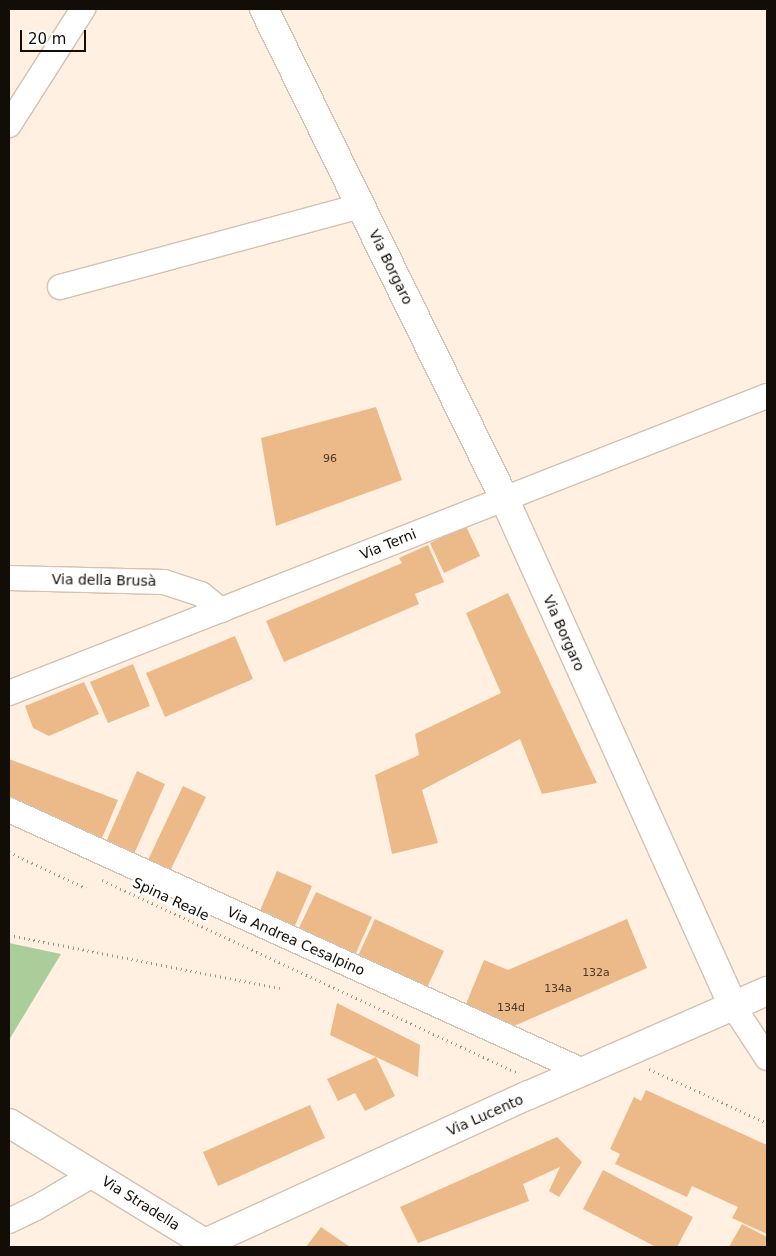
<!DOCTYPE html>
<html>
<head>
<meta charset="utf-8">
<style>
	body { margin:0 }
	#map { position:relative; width:776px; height:1256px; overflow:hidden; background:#fff0e2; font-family:"DejaVu Sans",sans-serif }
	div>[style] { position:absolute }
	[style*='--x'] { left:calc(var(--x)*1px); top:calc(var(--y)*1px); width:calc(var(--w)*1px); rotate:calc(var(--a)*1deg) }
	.green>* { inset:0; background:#abcd9a }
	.building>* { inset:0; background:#ecba89 }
	.path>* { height:3px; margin-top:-1.5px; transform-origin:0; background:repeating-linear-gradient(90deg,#9e9388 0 1px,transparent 0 5px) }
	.roads { filter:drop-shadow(1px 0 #d3c1b1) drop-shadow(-1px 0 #d3c1b1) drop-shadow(0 1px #d3c1b1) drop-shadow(0 -1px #d3c1b1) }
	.street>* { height:24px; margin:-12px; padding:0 12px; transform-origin:12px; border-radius:12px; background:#fff }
	.secondary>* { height:28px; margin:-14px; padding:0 14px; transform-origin:14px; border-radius:14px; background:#fff }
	span { translate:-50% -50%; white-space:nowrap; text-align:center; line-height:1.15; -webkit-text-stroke:5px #fff; paint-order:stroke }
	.number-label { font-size:11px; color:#483828 }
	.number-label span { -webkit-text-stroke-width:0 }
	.street-label { font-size:14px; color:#120d07 }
	.frame { position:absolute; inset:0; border:10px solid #120d07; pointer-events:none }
	.scale { position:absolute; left:20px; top:30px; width:66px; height:22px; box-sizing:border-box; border:2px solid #120d07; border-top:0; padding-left:6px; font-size:15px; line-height:18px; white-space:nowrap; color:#120d07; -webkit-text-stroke:4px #fff; paint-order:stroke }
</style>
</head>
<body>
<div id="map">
	<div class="green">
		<i style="clip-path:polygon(9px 943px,61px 954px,9px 1040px)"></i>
	</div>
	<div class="building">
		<i style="clip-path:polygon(376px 407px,402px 480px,276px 526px,261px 438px)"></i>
		<i style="clip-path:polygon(466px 526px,480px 556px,444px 573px,430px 543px)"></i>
		<i style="clip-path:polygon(428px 545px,444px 582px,415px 594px,419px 604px,284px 662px,266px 621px,402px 563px,399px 558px)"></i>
		<i style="clip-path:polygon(508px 593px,597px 783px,542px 794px,520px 739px,422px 790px,438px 843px,392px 854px,375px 775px,419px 755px,415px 734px,501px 693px,466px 613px)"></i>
		<i style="clip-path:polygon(235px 636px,253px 679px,165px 717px,146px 673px)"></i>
		<i style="clip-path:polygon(133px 664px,150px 706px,108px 723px,90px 682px)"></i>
		<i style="clip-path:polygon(84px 682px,99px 714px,49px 736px,33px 728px,25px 706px)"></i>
		<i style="clip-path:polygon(9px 759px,118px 800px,102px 838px,9px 798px)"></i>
		<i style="clip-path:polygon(137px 771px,165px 784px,134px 854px,106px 842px)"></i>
		<i style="clip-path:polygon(183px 786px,206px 797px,169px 873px,147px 862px)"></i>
		<i style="clip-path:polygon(277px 871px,312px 886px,294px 928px,259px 913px)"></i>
		<i style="clip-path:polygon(316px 892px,372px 917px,355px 955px,298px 930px)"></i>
		<i style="clip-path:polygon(375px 919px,444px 951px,426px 990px,357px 958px)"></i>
		<i style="clip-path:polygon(627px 919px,647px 968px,514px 1026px,466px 1004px,484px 960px,508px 970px)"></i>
		<i style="clip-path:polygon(337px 1003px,420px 1045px,418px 1077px,330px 1035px)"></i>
		<i style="clip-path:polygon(376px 1057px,395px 1096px,365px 1111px,355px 1093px,338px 1101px,327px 1079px)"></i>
		<i style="clip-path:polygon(646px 1090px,767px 1145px,767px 1234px,732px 1218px,738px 1207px,692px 1186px,687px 1197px,615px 1164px,620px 1154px,610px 1149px,634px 1097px,641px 1101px)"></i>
		<i style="clip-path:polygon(310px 1105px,325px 1138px,218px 1186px,203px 1152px)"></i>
		<i style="clip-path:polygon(557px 1137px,582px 1162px,559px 1197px,549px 1191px,560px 1167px,523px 1184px,529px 1201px,418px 1243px,400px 1207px)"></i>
		<i style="clip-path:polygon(603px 1170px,693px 1217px,677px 1247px,656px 1247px,583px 1209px)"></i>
		<i style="clip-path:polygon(742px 1224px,767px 1237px,767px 1247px,729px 1247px)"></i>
		<i style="clip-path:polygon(321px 1227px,350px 1247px,306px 1247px)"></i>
	</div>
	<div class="path">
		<i style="--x:9;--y:852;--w:85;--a:25.1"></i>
		<i style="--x:102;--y:880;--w:459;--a:24.9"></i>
		<i style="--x:9;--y:935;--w:276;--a:11.1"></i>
		<i style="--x:649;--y:1069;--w:130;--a:24.6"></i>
	</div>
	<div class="roads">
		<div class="street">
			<i style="--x:9;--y:125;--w:138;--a:-57.5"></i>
			<i style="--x:60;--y:287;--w:312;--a:-15.1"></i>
			<i style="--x:9;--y:578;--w:155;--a:1.5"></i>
			<i style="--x:164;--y:582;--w:39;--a:18"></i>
			<i style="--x:201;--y:594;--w:26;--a:39"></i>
			<i style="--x:9;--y:693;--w:814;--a:-21.4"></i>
			<i style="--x:9;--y:810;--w:631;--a:24.45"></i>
			<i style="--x:733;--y:1006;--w:62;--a:56.8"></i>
			<i style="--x:9;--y:1221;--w:30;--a:-26"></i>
			<i style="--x:36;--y:1208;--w:67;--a:-30.4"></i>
		</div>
		<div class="secondary">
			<i style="--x:264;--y:9;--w:545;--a:63.86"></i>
			<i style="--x:504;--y:498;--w:557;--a:65.73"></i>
			<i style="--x:9;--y:1123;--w:230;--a:31.5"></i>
			<i style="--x:205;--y:1243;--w:356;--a:-24.6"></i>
			<i style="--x:529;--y:1095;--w:260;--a:-23.6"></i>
		</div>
	</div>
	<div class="number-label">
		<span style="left:330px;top:459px">96</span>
		<span style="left:596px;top:973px">132a</span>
		<span style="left:558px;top:989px">134a</span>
		<span style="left:511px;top:1008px">134d</span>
	</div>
	<div class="street-label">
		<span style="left:391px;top:267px;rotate:64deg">Via Borgaro</span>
		<span style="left:388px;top:544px;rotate:-22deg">Via Terni</span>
		<span style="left:104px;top:580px;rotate:1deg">Via della Brusà</span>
		<span style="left:564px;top:633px;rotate:66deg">Via Borgaro</span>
		<span style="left:171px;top:899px;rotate:25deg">Spina Reale</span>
		<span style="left:296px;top:941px;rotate:24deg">Via Andrea Cesalpino</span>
		<span style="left:485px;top:1115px;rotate:-24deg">Via Lucento</span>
		<span style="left:141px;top:1203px;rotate:32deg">Via Stradella</span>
	</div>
	<div class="frame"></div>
	<div class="scale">20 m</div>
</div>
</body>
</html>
